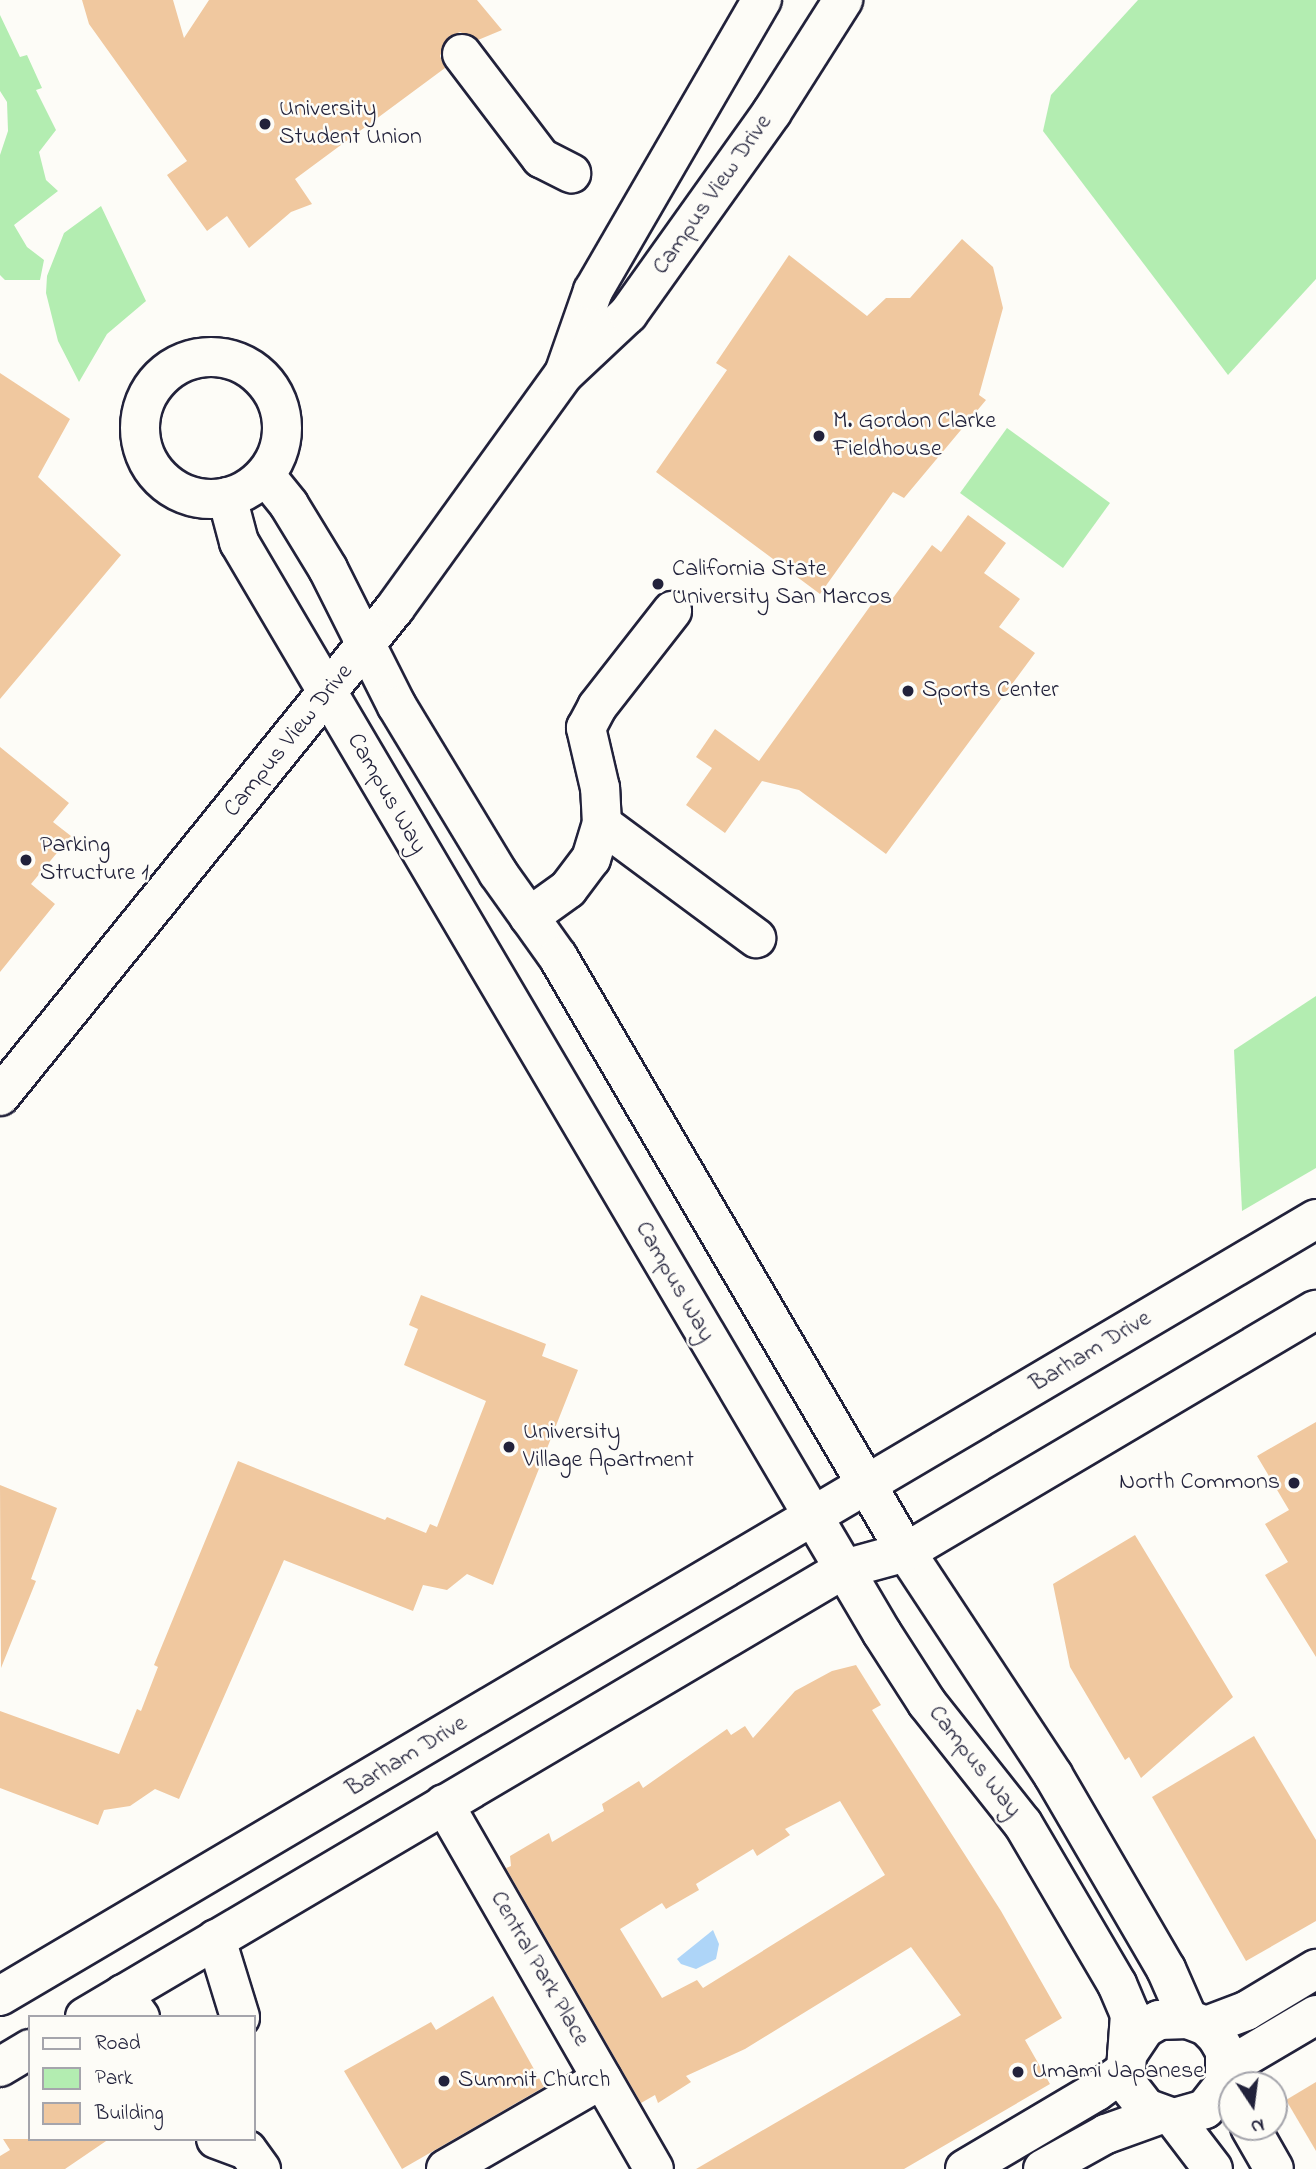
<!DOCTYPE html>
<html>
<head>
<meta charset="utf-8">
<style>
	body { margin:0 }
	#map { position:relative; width:1316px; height:2169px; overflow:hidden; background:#fdfcf7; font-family:"Indie Flower",sans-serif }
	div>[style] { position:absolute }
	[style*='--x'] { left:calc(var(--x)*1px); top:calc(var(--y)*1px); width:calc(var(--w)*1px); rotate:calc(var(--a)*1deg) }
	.green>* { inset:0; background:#b3edb1 }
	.water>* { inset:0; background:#aed5f8 }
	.building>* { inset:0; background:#f0c89f }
	.roads { filter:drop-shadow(2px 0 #22223b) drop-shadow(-2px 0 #22223b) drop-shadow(0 2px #22223b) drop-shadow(0 -2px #22223b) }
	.minor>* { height:38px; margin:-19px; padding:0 19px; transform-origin:19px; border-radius:19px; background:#fdfcf7 }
	.minor>.ring { margin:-19px; padding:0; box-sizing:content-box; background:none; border:38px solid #fdfcf7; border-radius:50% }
	.major>* { height:38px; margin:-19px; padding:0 19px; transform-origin:19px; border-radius:19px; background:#fdfcf7 }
	.dots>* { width:19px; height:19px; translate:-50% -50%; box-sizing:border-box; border:4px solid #fdfcf7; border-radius:50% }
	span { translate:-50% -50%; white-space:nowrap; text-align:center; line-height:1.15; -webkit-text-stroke:5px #fdfcf7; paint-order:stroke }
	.poi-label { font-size:24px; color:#22223b }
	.left { translate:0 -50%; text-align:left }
	.right { translate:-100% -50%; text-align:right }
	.street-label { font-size:24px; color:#22223b }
	.legend { position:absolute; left:28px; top:2015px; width:228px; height:126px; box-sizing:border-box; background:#fdfcf7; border:2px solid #a5a5ac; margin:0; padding:9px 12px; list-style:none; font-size:21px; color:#22223b }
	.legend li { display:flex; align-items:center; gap:14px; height:35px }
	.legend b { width:35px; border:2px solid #a5a5ac }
	.north { position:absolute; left:1218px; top:2071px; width:70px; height:70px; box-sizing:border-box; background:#fdfcf7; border:2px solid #a5a5ac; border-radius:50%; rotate:167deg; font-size:19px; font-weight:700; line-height:28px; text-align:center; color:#22223b }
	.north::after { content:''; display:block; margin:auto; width:24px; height:32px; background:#22223b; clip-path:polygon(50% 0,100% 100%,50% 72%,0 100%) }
</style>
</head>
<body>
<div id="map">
	<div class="green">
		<i style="clip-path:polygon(1138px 0,1316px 0,1316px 279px,1228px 375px,1043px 131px,1051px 95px)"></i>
		<i style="clip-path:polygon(0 15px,20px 57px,27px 55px,42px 88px,36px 90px,56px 130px,39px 152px,46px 180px,58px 191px,14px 225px,27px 247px,44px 260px,40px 280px,5px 280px,0 275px,0 155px,8px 131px,7px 102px,0 91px)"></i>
		<i style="clip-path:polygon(101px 206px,146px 301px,107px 334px,79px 382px,58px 341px,46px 293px,47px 276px,64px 233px)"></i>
		<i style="clip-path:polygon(1007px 428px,1110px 503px,1063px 568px,960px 493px)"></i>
		<i style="clip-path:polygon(1316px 996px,1316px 1168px,1242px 1211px,1234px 1050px)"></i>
	</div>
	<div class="water">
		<i style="clip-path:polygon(713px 1930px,719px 1944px,716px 1959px,696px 1969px,681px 1964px,677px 1959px)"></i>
	</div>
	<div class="building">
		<i style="clip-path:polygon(82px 0,173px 0,184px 38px,209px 0,477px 0,502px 30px,478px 40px,460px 32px,448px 37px,440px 56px,445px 68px,295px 179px,312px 204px,291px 212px,249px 248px,227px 216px,207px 231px,167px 175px,187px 161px,89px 24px)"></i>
		<i style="clip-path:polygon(962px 239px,993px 267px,1003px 308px,979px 395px,986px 400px,904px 498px,893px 492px,820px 594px,656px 472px,727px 370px,716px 363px,789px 255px,867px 316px,886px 298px,910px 298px)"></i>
		<i style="clip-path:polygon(0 373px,70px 419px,38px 477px,121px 555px,0 699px)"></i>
		<i style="clip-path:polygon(968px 515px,1006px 543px,984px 573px,1020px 599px,999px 627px,1035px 653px,886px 854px,799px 790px,762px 781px,725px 833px,686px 805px,712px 768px,696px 757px,715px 729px,759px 761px,876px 598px,887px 606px,932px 545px,941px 552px)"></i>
		<i style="clip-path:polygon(0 747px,69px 803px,53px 822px,71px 836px,31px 884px,55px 904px,0 972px)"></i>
		<i style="clip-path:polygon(421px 1295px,546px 1344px,542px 1356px,578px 1370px,493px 1585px,467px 1574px,447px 1590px,423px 1585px,413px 1611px,284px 1560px,179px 1799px,155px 1789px,130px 1806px,104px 1810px,98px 1825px,0 1788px,0 1711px,119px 1754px,137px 1709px,141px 1711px,158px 1667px,154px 1665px,238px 1461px,385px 1520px,387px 1517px,426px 1533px,430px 1524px,437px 1527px,486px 1401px,404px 1365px,418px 1329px,409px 1325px)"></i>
		<i style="clip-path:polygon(1316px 1422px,1316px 1657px,1265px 1575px,1288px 1562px,1265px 1524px,1289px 1510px,1257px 1456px)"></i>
		<i style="clip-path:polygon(0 1485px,57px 1508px,31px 1579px,36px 1581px,1px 1668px)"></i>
		<i style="clip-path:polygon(1135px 1535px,1233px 1697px,1141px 1778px,1129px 1757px,1125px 1760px,1070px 1667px,1053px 1584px)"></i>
		<i style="clip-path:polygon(evenodd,856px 1665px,881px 1705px,872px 1710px,1001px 1911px,1062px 2018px,1025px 2040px,1050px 2084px,904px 2169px,696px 2169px,961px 2015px,911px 1947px,745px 2049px,686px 2076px,691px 2082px,658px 2103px,655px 2095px,641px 2103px,506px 1868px,511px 1866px,510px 1856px,549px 1833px,552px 1842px,604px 1811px,602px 1804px,639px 1781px,643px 1788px,727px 1729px,731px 1735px,745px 1726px,753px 1738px,795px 1691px,832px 1671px,856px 1665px,840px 1801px,885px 1875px,703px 1988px,697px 1980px,662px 1998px,620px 1929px,662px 1903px,666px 1909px,699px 1890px,696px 1884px,753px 1849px,757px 1856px,790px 1835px,785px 1829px,840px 1801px)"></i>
		<i style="clip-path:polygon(1254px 1736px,1316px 1840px,1316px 1921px,1246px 1961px,1152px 1797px)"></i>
		<i style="clip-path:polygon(493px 1996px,544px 2087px,402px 2169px,344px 2071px,431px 2022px,436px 2030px)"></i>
		<i style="clip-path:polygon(1316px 2082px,1316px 2151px,1286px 2100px)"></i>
		<i style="clip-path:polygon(3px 2139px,109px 2139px,65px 2169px,0 2169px,0 2156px,10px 2150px)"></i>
	</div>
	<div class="roads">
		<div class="minor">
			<i style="--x:462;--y:54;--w:131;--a:52.8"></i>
			<i style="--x:541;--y:158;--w:34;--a:27"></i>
			<i class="ring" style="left:140px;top:357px;width:104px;height:104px"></i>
			<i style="--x:566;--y:368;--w:82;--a:-70.7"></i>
			<i style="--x:593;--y:291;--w:337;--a:-59.9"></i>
			<i style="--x:265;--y:475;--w:38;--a:51"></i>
			<i style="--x:289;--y:505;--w:75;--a:58.6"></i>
			<i style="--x:328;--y:569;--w:153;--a:63.3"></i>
			<i style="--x:397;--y:706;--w:195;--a:58.8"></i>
			<i style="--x:498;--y:873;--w:103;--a:54.5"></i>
			<i style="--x:558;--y:957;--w:689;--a:59.68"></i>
			<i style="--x:906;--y:1552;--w:267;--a:56.6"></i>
			<i style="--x:1053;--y:1775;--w:225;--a:59.8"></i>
			<i style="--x:1166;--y:1969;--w:55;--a:66.3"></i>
			<i style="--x:227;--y:497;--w:47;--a:75.1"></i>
			<i style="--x:239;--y:542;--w:1266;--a:59.49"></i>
			<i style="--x:882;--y:1633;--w:83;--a:57.3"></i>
			<i style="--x:927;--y:1703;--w:154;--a:51.6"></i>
			<i style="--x:1023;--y:1824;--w:186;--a:59.6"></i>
			<i style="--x:1117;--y:1984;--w:33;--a:67"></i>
			<i style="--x:1130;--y:2014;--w:56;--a:94.1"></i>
			<i style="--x:1126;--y:2070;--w:15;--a:82"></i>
			<i style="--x:1128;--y:2085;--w:29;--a:52"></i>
			<i style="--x:1146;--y:2108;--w:30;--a:20"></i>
			<i style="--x:1174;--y:2118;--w:32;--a:-16"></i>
			<i style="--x:1205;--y:2109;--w:33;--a:-52"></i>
			<i style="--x:1225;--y:2083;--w:32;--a:-90"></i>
			<i style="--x:1225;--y:2051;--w:16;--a:-120"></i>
			<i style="--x:1217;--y:2037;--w:16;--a:-135"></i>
			<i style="--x:1206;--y:2026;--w:19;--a:-159"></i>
			<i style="--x:1188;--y:2019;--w:29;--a:178"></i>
			<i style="--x:1159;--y:2020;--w:16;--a:150"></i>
			<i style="--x:1145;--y:2028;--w:32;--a:124"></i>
			<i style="--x:602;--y:824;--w:192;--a:36.5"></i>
			<i style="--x:529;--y:917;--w:48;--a:-35.7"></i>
			<i style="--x:568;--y:889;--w:38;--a:-53"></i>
			<i style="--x:591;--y:859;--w:37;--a:-73"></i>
			<i style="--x:602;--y:824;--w:36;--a:-93"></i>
			<i style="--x:600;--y:788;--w:62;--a:-103.1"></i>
			<i style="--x:586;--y:728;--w:24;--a:-62"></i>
			<i style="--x:597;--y:707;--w:122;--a:-52"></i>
			<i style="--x:0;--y:1096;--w:628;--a:-51.01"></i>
			<i style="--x:395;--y:608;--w:289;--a:-54.2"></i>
			<i style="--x:564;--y:374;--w:88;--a:-43.2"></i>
			<i style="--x:628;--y:314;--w:248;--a:-54.5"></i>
			<i style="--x:772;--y:112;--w:133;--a:-57.6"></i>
			<i style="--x:444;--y:1804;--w:421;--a:60.1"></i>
			<i style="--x:216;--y:1939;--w:82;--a:72.9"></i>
			<i style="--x:123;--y:1994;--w:29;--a:54"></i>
			<i style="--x:1206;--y:2026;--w:43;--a:-20.6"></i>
			<i style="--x:1246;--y:2011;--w:82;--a:-31"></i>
			<i style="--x:1228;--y:2067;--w:102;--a:-30.6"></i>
			<i style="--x:1174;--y:2118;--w:64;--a:52.6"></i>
			<i style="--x:1250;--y:2127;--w:48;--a:60.3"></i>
			<i style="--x:216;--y:2139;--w:33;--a:20"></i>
			<i style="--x:247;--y:2150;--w:24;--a:54"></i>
			<i style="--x:446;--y:2169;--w:180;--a:-30"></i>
			<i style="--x:965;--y:2169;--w:153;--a:-30.6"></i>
			<i style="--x:1097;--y:2091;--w:36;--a:-36"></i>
			<i style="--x:1043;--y:2169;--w:72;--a:-29.1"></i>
			<i style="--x:1106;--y:2134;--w:56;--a:-19.7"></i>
		</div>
		<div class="major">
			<i style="--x:0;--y:1996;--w:1528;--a:-30.56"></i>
			<i style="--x:85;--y:2017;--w:881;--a:-30.55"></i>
			<i style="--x:844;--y:1569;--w:64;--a:-15.3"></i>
			<i style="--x:906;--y:1552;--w:476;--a:-30.6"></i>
			<i style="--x:0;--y:2067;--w:35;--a:-31"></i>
		</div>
	</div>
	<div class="dots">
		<i style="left:265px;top:124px;background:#22223b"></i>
		<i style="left:819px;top:436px;background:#22223b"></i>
		<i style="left:658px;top:584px;background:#22223b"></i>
		<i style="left:908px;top:691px;background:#22223b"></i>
		<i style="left:26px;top:860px;background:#22223b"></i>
		<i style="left:509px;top:1447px;background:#22223b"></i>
		<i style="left:1294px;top:1483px;background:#22223b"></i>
		<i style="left:1018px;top:2072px;background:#22223b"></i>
		<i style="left:444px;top:2081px;background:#22223b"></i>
	</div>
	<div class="poi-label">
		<span class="left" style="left:279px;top:124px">University<br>Student Union</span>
		<span class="left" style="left:833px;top:436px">M. Gordon Clarke<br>Fieldhouse</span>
		<span class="left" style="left:672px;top:584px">California State<br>University San Marcos</span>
		<span class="left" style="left:922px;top:691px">Sports Center</span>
		<span class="left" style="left:40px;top:860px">Parking<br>Structure 1</span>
		<span class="left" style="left:523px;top:1447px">University<br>Village Apartment</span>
		<span class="right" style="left:1280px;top:1483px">North Commons</span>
		<span class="left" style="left:1032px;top:2072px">Umami Japanese</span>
		<span class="left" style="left:458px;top:2081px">Summit Church</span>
	</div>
	<div class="street-label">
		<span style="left:713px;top:195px;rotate:-55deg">Campus View Drive</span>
		<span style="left:289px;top:741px;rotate:-51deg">Campus View Drive</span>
		<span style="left:386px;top:794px;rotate:60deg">Campus Way</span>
		<span style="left:674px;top:1282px;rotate:60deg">Campus Way</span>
		<span style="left:1091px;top:1352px;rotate:-31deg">Barham Drive</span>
		<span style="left:407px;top:1757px;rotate:-31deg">Barham Drive</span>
		<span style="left:974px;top:1762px;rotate:52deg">Campus Way</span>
		<span style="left:539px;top:1969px;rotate:60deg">Central Park Place</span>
	</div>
	<ul class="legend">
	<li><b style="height:9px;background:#fdfcf7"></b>Road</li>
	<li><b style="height:19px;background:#b3edb1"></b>Park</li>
	<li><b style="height:19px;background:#f0c89f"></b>Building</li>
	</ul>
	<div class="north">N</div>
</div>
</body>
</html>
